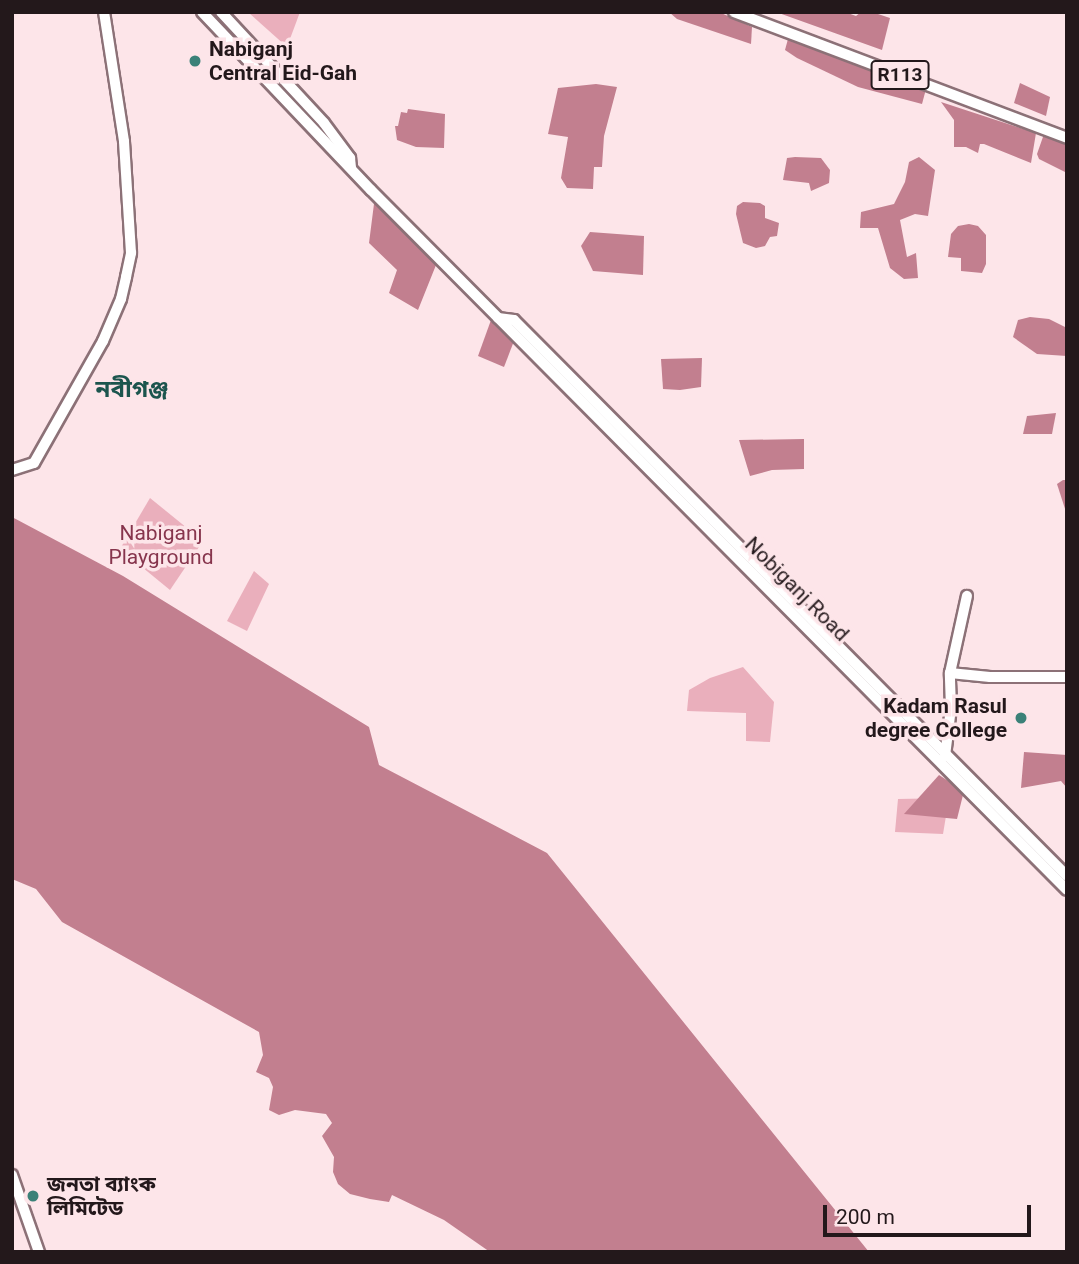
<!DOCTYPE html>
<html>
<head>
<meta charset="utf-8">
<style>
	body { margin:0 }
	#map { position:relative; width:1079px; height:1264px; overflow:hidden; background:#fde5e9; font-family:Roboto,"Noto Sans Bengali",sans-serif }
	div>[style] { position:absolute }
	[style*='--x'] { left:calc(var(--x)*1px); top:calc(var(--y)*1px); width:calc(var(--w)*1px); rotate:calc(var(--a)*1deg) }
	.green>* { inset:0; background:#eaafbc }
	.water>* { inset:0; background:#c27f8f }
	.roads { filter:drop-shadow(2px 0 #8c7177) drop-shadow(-2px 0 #8c7177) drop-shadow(0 2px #8c7177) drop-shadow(0 -2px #8c7177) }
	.secondary>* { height:10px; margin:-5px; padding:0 5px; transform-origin:5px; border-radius:5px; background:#fff }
	.primary>* { height:10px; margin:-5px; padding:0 5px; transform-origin:5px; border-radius:5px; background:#fff }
	.dots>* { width:19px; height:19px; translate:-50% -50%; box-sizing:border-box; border:4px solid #fde5e9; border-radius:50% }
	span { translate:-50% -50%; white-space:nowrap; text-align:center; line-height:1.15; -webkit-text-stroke:7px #fde5e9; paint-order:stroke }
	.shield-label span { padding:2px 5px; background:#fde5e9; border:2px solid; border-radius:5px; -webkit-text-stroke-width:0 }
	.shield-label { font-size:19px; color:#23181b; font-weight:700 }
	.poi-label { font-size:21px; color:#23181b; font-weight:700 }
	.left { translate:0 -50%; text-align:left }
	.right { translate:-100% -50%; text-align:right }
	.park-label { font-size:21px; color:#87354d }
	.street-label { font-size:21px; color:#23181b }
	.quarter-label { font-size:24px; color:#1c554e; font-weight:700 }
	.frame { position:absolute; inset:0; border:14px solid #23181b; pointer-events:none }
	.scale { position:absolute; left:823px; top:1205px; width:208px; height:32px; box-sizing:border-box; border:4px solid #23181b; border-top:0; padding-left:9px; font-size:21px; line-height:24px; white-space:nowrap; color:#23181b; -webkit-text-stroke:5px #fde5e9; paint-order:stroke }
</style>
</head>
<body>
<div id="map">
	<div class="green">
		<i style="clip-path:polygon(248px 12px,300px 12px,287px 47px)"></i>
		<i style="clip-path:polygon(150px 498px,203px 541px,170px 590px,120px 549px)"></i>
		<i style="clip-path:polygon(254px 571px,269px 584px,247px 631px,227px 621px)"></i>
		<i style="clip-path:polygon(743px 667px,774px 702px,770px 742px,746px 741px,746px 713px,687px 711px,689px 690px,710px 678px)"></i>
		<i style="clip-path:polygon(949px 798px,943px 834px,895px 832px,898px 799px)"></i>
	</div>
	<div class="water">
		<i style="clip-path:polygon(669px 12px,719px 12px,752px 27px,751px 44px,677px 19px)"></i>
		<i style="clip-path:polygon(776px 12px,845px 12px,856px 16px,861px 12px,872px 12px,890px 18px,882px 50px)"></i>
		<i style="clip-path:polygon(788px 39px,926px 89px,922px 104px,858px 87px,797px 58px,785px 50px)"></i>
		<i style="clip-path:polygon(1020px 83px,1050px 97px,1046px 116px,1014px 103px)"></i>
		<i style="clip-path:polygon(596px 84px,617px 87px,604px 136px,602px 167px,594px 167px,593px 189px,567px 188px,561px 178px,568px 137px,548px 134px,558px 88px)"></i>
		<i style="clip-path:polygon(941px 102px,1036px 133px,1031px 163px,984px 144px,980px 144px,978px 153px,966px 147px,954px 147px,954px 120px)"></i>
		<i style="clip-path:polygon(408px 109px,445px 114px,444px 148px,416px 147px,397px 140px,395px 126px,398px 126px,401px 112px,407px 113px)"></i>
		<i style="clip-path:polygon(1044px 134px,1067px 141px,1067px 173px,1039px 159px,1037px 154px)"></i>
		<i style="clip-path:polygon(795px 157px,821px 158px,830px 170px,829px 183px,811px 191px,809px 183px,783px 180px,787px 158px)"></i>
		<i style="clip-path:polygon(919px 157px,935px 170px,928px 216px,915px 214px,900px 220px,907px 257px,916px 253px,918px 278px,904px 279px,890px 268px,878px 228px,860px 228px,861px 212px,894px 204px,905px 182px,909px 162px)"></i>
		<i style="clip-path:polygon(375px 196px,438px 260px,418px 310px,389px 293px,397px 270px,369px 243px)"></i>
		<i style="clip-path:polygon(743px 202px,760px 203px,765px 206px,765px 218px,779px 223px,777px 236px,770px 237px,765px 246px,756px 248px,743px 243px,736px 214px,737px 206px)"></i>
		<i style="clip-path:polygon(969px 224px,978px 226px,986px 235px,986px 264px,982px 273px,961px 271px,961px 258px,948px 257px,951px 234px,958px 226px)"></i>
		<i style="clip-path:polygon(590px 232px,644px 236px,643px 275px,593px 271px,581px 246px)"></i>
		<i style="clip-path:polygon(1030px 317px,1049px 319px,1067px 328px,1067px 356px,1037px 354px,1013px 337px,1018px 320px)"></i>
		<i style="clip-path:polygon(491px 320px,514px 341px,504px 367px,478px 356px)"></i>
		<i style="clip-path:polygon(702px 358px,701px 387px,680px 390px,663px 389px,661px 359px)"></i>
		<i style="clip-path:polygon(1056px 413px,1052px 434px,1023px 434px,1027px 416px)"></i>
		<i style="clip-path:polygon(804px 439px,804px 469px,772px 470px,750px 476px,739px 440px)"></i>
		<i style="clip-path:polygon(1063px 480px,1067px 480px,1067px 515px,1057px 484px)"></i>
		<i style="clip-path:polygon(12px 517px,123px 576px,369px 727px,379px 765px,547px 853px,869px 1252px,490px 1252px,444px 1220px,392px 1195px,389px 1202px,370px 1199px,350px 1194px,338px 1184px,333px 1172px,334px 1157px,322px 1136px,332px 1123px,326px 1114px,295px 1110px,279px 1115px,269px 1110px,273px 1087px,269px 1078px,256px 1072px,263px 1055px,259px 1032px,62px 922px,36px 889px,12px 879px)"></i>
		<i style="clip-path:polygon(1024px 752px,1067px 755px,1067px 788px,1061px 781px,1021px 788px)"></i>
		<i style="clip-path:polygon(939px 775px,964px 791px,957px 819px,904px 814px)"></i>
	</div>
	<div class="roads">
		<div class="secondary">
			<i style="--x:202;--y:12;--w:245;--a:46.5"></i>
			<i style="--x:371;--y:190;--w:987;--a:45.16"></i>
			<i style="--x:221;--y:12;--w:151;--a:47.1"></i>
			<i style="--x:324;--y:123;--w:44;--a:53.4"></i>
			<i style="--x:350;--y:158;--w:10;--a:84"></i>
			<i style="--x:498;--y:318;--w:16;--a:7"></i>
			<i style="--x:514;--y:320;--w:784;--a:45.15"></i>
			<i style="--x:12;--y:470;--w:23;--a:-18"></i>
			<i style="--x:34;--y:463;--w:140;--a:-60.5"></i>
			<i style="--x:103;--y:341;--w:46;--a:-66.8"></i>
			<i style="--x:121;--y:299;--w:23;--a:-77"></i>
			<i style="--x:126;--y:277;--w:25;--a:-78"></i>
			<i style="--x:131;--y:253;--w:112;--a:-93.6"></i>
			<i style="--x:124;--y:141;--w:131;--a:-98.8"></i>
			<i style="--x:950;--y:673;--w:40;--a:5.7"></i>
			<i style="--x:990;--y:677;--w:77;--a:0"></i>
			<i style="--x:945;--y:756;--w:48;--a:-82.9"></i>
			<i style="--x:951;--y:708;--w:35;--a:-92"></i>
			<i style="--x:950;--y:673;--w:79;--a:-77.6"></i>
		</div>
		<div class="primary">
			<i style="--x:734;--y:12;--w:356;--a:20.7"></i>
			<i style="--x:12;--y:1175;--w:82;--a:70.7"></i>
		</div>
	</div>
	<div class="dots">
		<i style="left:195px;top:61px;background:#3b8178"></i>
		<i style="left:1021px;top:718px;background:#3b8178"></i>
		<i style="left:33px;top:1196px;background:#3b8178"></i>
	</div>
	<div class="shield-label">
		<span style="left:900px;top:75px">R113</span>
	</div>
	<div class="poi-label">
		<span class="left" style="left:209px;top:61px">Nabiganj<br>Central Eid-Gah</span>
		<span class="right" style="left:1007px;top:718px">Kadam Rasul<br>degree College</span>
		<span class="left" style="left:47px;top:1196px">জনতা ব্যাংক<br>লিমিটেড</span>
	</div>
	<div class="park-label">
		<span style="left:161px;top:545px">Nabiganj<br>Playground</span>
	</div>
	<div class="street-label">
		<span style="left:797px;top:589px;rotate:45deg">Nobiganj Road</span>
	</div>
	<div class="quarter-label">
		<span style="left:132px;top:390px">নবীগঞ্জ</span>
	</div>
	<div class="frame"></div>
	<div class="scale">200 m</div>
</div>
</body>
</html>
